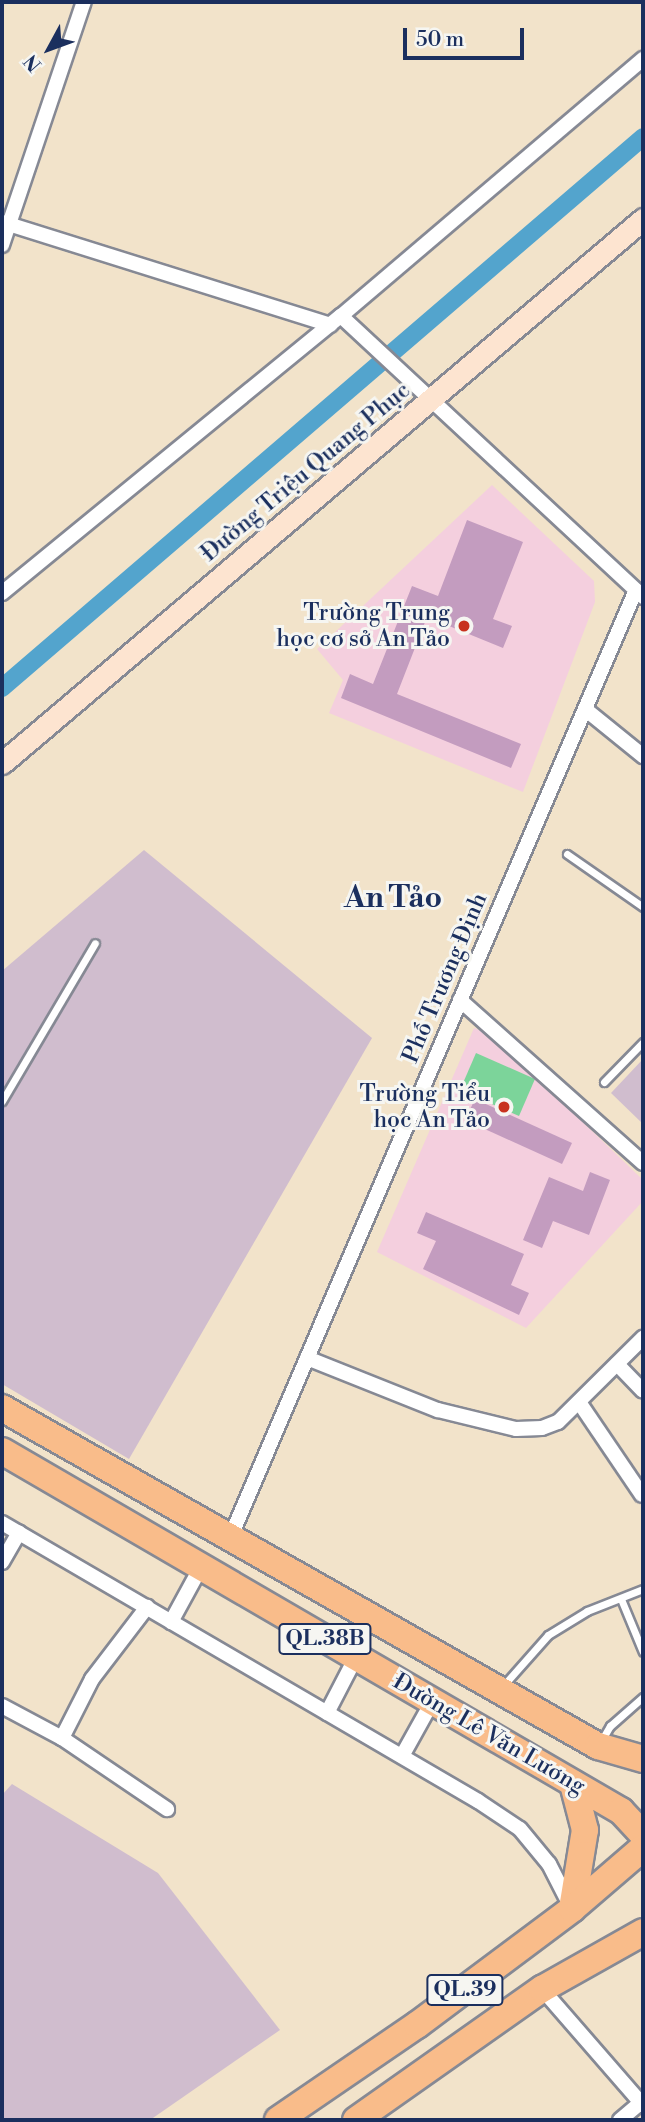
<!DOCTYPE html>
<html>
<head>
<meta charset="utf-8">
<style>
	body { margin:0 }
	#map { position:relative; width:645px; height:2122px; overflow:hidden; background:#f2e3ca; font-family:"Libre Bodoni",serif }
	div>[style] { position:absolute }
	[style*='--x'] { left:calc(var(--x)*1px); top:calc(var(--y)*1px); width:calc(var(--w)*1px); rotate:calc(var(--a)*1deg) }
	.built>* { inset:0; background:#f4cfde }
	.industrial>* { inset:0; background:#d0bdce }
	.green>* { inset:0; background:#7cd49a }
	.canal>* { height:18px; margin:-9px; padding:0 9px; transform-origin:9px; border-radius:9px; background:#53a4cd }
	.building>* { inset:0; background:#c39cbf }
	.roads { filter:drop-shadow(2px 0 #868994) drop-shadow(-2px 0 #868994) drop-shadow(0 2px #868994) drop-shadow(0 -2px #868994) }
	.lane>* { height:7px; margin:-3.5px; padding:0 3.5px; transform-origin:3.5px; border-radius:3.5px; background:#fff }
	.street>* { height:14px; margin:-7px; padding:0 7px; transform-origin:7px; border-radius:7px; background:#fff }
	.secondary>* { height:21px; margin:-10.5px; padding:0 10.5px; transform-origin:10.5px; border-radius:10.5px; background:#fde4d0 }
	.highway>* { height:26px; margin:-13px; padding:0 13px; transform-origin:13px; border-radius:13px; background:#f9bc8a }
	.dots>* { width:19px; height:19px; translate:-50% -50%; box-sizing:border-box; border:4px solid #f6f6f2; border-radius:50% }
	span { translate:-50% -50%; white-space:nowrap; text-align:center; line-height:1.15; -webkit-text-stroke:6px #f6f6f2; paint-order:stroke }
	.shield-label span { padding:2px 5px; background:#f6f6f2; border:2px solid; border-radius:5px; -webkit-text-stroke-width:0 }
	.shield-label { font-size:21px; color:#1b2f5e; font-weight:700 }
	.street-label { font-size:23px; color:#1b2f5e }
	.poi-label { font-size:23px; color:#1b2f5e }
	.right { translate:-100% -50%; text-align:right }
	.district-label { font-size:30px; color:#1b2f5e; font-weight:700 }
	.frame { position:absolute; inset:0; border:4px solid #1b2f5e; pointer-events:none }
	.north { position:absolute; left:14px; top:14px; width:70px; height:70px; -webkit-text-stroke:5px #f6f6f2; paint-order:stroke; rotate:229deg; font-size:19px; font-weight:700; line-height:28px; text-align:center; color:#1b2f5e }
	.north::after { content:''; display:block; margin:auto; width:24px; height:32px; background:#1b2f5e; clip-path:polygon(50% 0,100% 100%,50% 72%,0 100%) }
	.scale { position:absolute; left:403px; top:28px; width:121px; height:32px; box-sizing:border-box; border:4px solid #1b2f5e; border-top:0; padding-left:9px; font-size:21px; line-height:24px; white-space:nowrap; color:#1b2f5e; -webkit-text-stroke:5px #f6f6f2; paint-order:stroke }
</style>
</head>
<body>
<div id="map">
	<div class="built">
		<i style="clip-path:polygon(492px 485px,594px 581px,595px 602px,523px 792px,329px 713px,343px 680px,317px 649px)"></i>
		<i style="clip-path:polygon(474px 1028px,492px 1035px,643px 1180px,643px 1201px,526px 1328px,377px 1252px)"></i>
	</div>
	<div class="industrial">
		<i style="clip-path:polygon(144px 850px,372px 1038px,129px 1459px,2px 1384px,2px 971px)"></i>
		<i style="clip-path:polygon(643px 1059px,643px 1124px,611px 1093px)"></i>
		<i style="clip-path:polygon(12px 1784px,158px 1873px,280px 2030px,150px 2120px,2px 2120px,2px 1795px)"></i>
	</div>
	<div class="green">
		<i style="clip-path:polygon(476px 1053px,535px 1079px,519px 1116px,460px 1090px)"></i>
	</div>
	<div class="canal">
		<i style="--x:2;--y:688;--w:845;--a:-40.68"></i>
	</div>
	<div class="building">
		<i style="clip-path:polygon(467px 520px,523px 542px,493px 619px,512px 626px,503px 648px,427px 617px,397px 694px,521px 744px,511px 768px,341px 698px,350px 674px,373px 684px,412px 586px,438px 596px)"></i>
		<i style="clip-path:polygon(475px 1099px,572px 1143px,562px 1164px,465px 1120px)"></i>
		<i style="clip-path:polygon(590px 1172px,610px 1180px,589px 1235px,553px 1221px,542px 1248px,523px 1240px,549px 1177px,583px 1191px)"></i>
		<i style="clip-path:polygon(426px 1212px,524px 1254px,511px 1285px,529px 1293px,519px 1315px,423px 1269px,436px 1241px,417px 1233px)"></i>
	</div>
	<div class="roads">
		<div class="lane">
			<i style="--x:567;--y:854;--w:93;--a:34.9"></i>
			<i style="--x:604;--y:1082;--w:56;--a:-45.7"></i>
			<i style="--x:2;--y:1101;--w:183;--a:-59.5"></i>
			<i style="--x:621;--y:1599;--w:57;--a:67.5"></i>
			<i style="--x:502;--y:1687;--w:69;--a:-48.5"></i>
			<i style="--x:548;--y:1635;--w:46;--a:-31.6"></i>
			<i style="--x:587;--y:1611;--w:60;--a:-21.4"></i>
			<i style="--x:600;--y:1743;--w:20;--a:-60"></i>
			<i style="--x:610;--y:1726;--w:44;--a:-41.3"></i>
		</div>
		<div class="street">
			<i style="--x:2;--y:222;--w:344;--a:17.4"></i>
			<i style="--x:2;--y:245;--w:256;--a:-71.4"></i>
			<i style="--x:341;--y:316;--w:413;--a:42.9"></i>
			<i style="--x:2;--y:593;--w:438;--a:-39.3"></i>
			<i style="--x:341;--y:316;--w:397;--a:-40.4"></i>
			<i style="--x:585;--y:709;--w:75;--a:39"></i>
			<i style="--x:460;--y:1000;--w:245;--a:41.7"></i>
			<i style="--x:307;--y:1358;--w:141;--a:21.7"></i>
			<i style="--x:438;--y:1410;--w:80;--a:13.7"></i>
			<i style="--x:516;--y:1429;--w:26;--a:-2"></i>
			<i style="--x:542;--y:1428;--w:17;--a:-21"></i>
			<i style="--x:558;--y:1422;--w:120;--a:-44.7"></i>
			<i style="--x:617;--y:1364;--w:37;--a:46"></i>
			<i style="--x:579;--y:1402;--w:112;--a:55.9"></i>
			<i style="--x:2;--y:1523;--w:551;--a:30.29"></i>
			<i style="--x:478;--y:1801;--w:50;--a:33.7"></i>
			<i style="--x:520;--y:1829;--w:45;--a:50.4"></i>
			<i style="--x:549;--y:1864;--w:46;--a:62.9"></i>
			<i style="--x:230;--y:1538;--w:1031;--a:-66.82"></i>
			<i style="--x:2;--y:1562;--w:34;--a:-60"></i>
			<i style="--x:171;--y:1622;--w:63;--a:-61.4"></i>
			<i style="--x:2;--y:1706;--w:68;--a:28.1"></i>
			<i style="--x:62;--y:1738;--w:127;--a:34.1"></i>
			<i style="--x:327;--y:1713;--w:63;--a:-62.6"></i>
			<i style="--x:62;--y:1738;--w:66;--a:-63"></i>
			<i style="--x:92;--y:1679;--w:91;--a:-52.6"></i>
			<i style="--x:402;--y:1756;--w:62;--a:-60.9"></i>
			<i style="--x:542;--y:1989;--w:154;--a:49"></i>
			<i style="--x:620;--y:2120;--w:30;--a:-40"></i>
		</div>
		<div class="secondary">
			<i style="--x:2;--y:763;--w:841;--a:-40.32"></i>
		</div>
		<div class="highway">
			<i style="--x:2;--y:1408;--w:685;--a:29.56"></i>
			<i style="--x:598;--y:1746;--w:47;--a:16.1"></i>
			<i style="--x:2;--y:1451;--w:716;--a:30.18"></i>
			<i style="--x:621;--y:1811;--w:33;--a:47"></i>
			<i style="--x:572;--y:1909;--w:80;--a:-80.7"></i>
			<i style="--x:585;--y:1830;--w:48;--a:-104.6"></i>
			<i style="--x:278;--y:2120;--w:168;--a:-34.4"></i>
			<i style="--x:417;--y:2025;--w:194;--a:-36.8"></i>
			<i style="--x:572;--y:1909;--w:94;--a:-40.7"></i>
			<i style="--x:356;--y:2120;--w:228;--a:-35.2"></i>
			<i style="--x:542;--y:1989;--w:116;--a:-29.4"></i>
		</div>
	</div>
	<div class="dots">
		<i style="left:464px;top:626px;background:#c8321e"></i>
		<i style="left:504px;top:1107px;background:#c8321e"></i>
	</div>
	<div class="shield-label">
		<span style="left:325px;top:1639px">QL.38B</span>
		<span style="left:465px;top:1990px">QL.39</span>
	</div>
	<div class="street-label">
		<span style="left:306px;top:472px;rotate:-40deg">Đường Triệu Quang Phục</span>
		<span style="left:445px;top:978px;rotate:-67deg">Phố Trương Định</span>
		<span style="left:489px;top:1734px;rotate:30deg">Đường Lê Văn Lương</span>
	</div>
	<div class="poi-label">
		<span class="right" style="left:450px;top:626px">Trường Trung<br>học cơ sở An Tảo</span>
		<span class="right" style="left:490px;top:1107px">Trường Tiểu<br>học An Tảo</span>
	</div>
	<div class="district-label">
		<span style="left:393px;top:898px">An Tảo</span>
	</div>
	<div class="frame"></div>
	<div class="north">N</div>
	<div class="scale">50 m</div>
</div>
</body>
</html>
